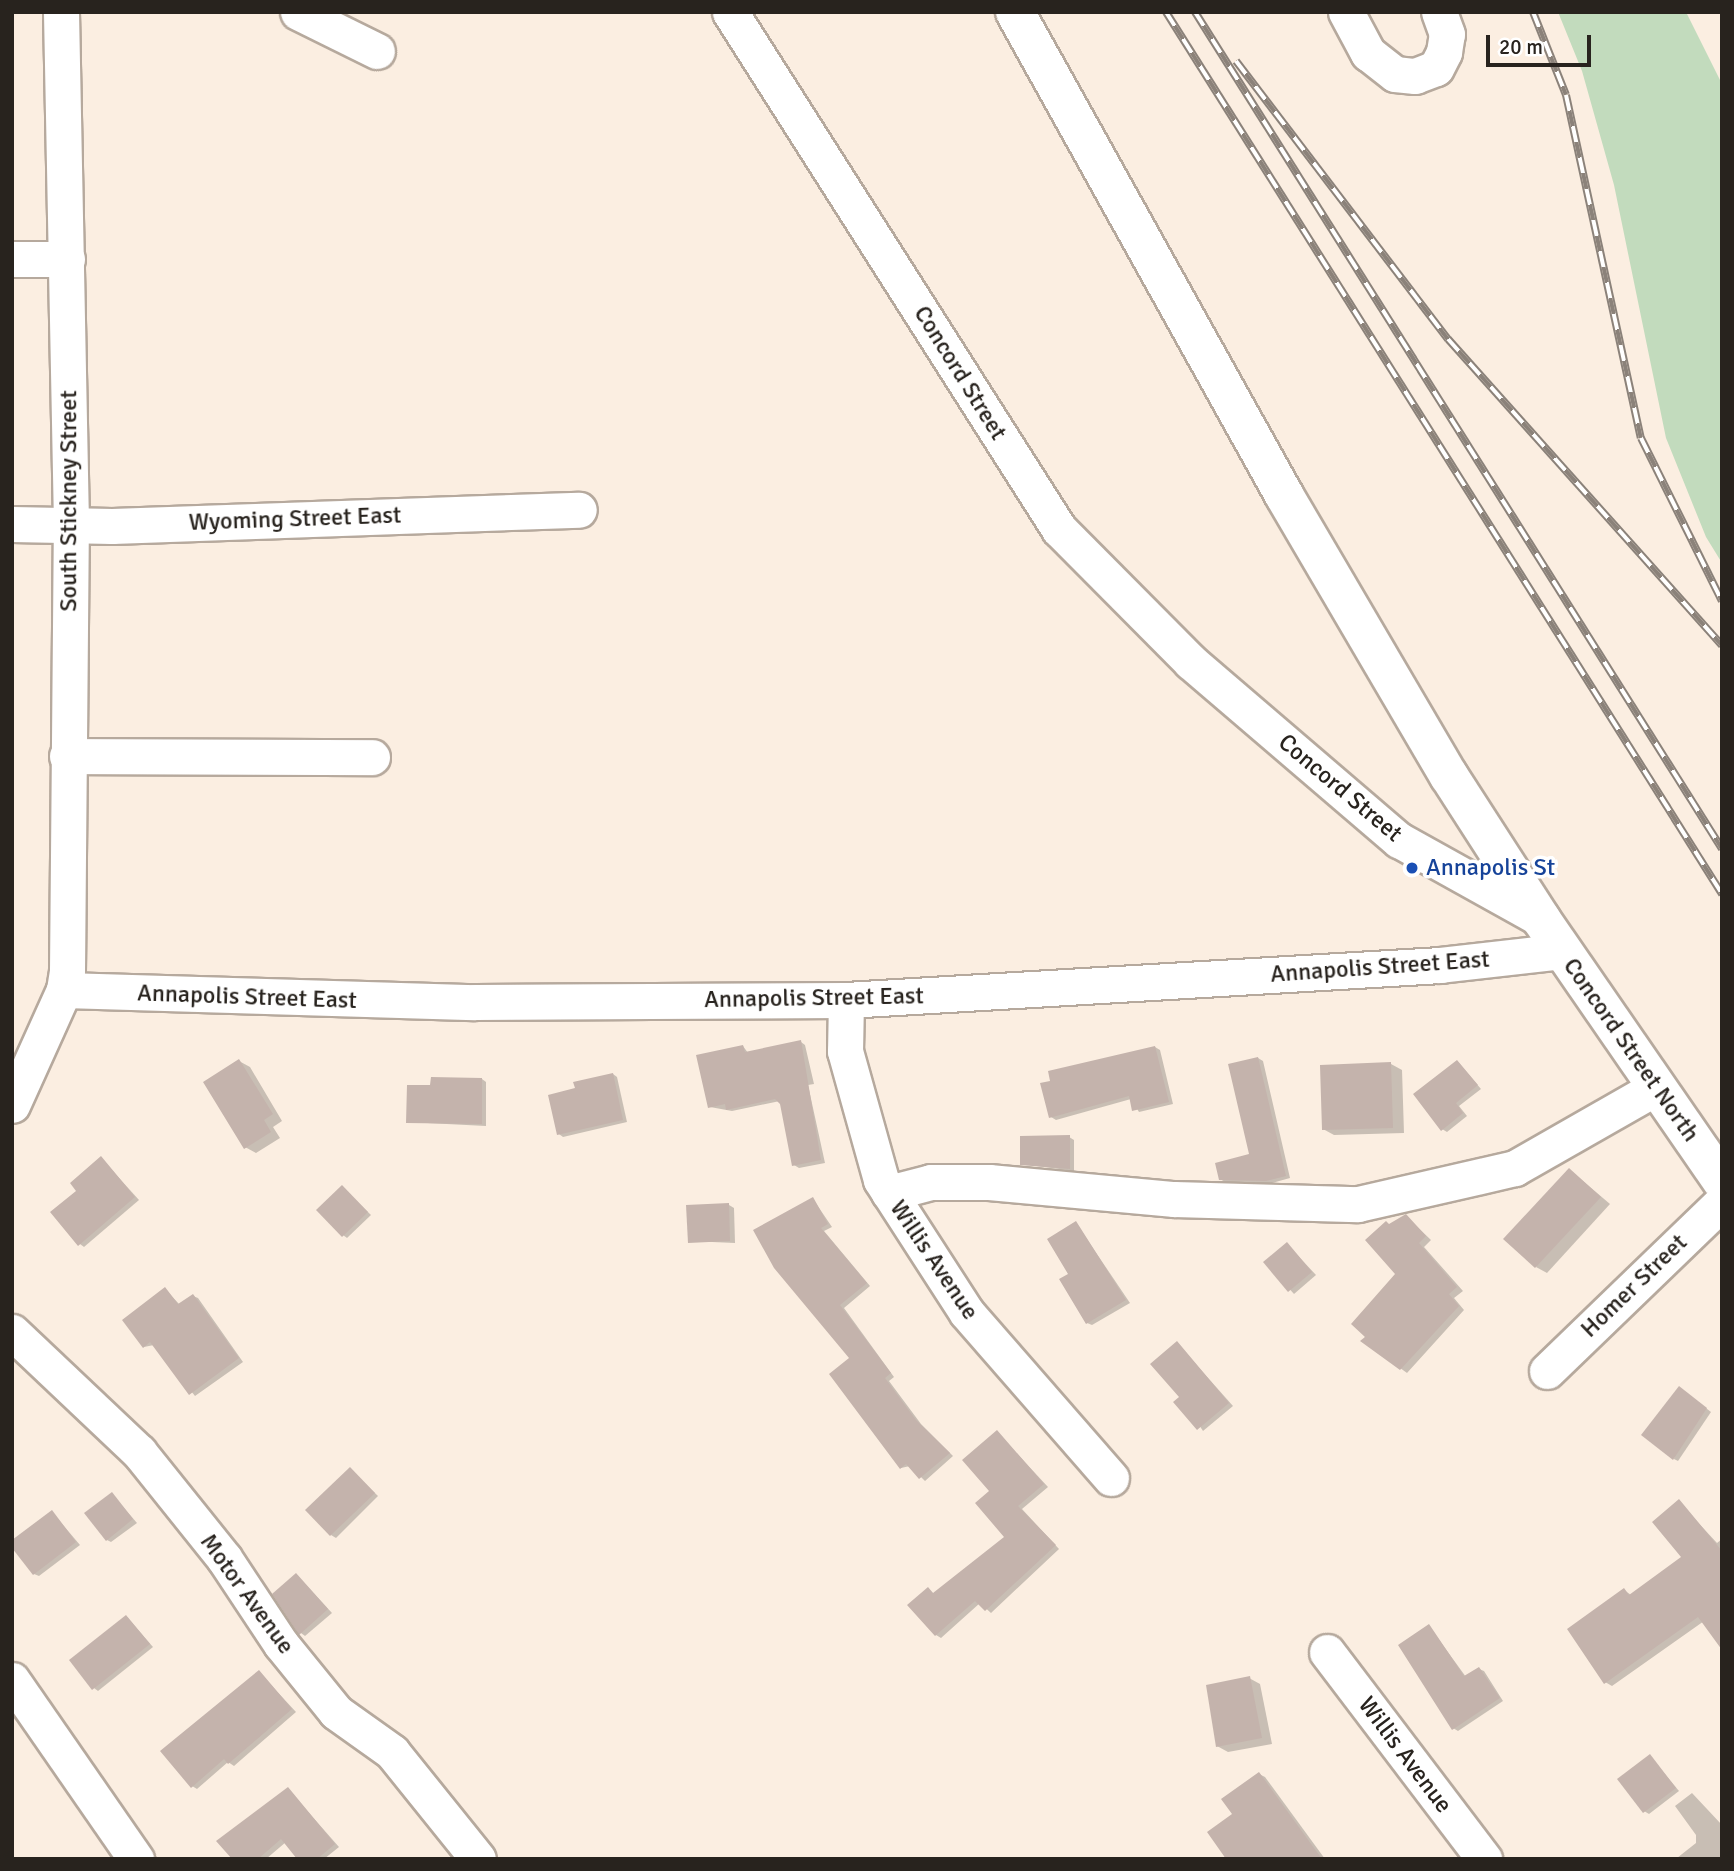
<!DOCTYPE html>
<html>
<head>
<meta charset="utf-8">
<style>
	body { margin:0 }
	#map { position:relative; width:1734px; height:1871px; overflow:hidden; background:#fbeee1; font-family:Signika,sans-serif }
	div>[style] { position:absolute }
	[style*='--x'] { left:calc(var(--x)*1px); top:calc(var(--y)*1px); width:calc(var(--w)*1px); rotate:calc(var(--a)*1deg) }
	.green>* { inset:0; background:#c2dbbd }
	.shadow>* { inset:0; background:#0003 }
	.building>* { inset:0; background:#c4b3ac }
	.roads { filter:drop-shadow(2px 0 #b6a99d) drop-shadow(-2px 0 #b6a99d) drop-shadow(0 2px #b6a99d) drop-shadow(0 -2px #b6a99d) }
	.minor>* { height:35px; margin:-17.5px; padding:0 17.5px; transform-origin:17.5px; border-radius:17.5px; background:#fff }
	.major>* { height:38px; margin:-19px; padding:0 19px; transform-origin:19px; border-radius:19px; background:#fff }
	.rail>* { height:8px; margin-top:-4px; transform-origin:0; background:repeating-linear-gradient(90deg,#fff 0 16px,#8b827a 0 32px); box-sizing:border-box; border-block:2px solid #8b827a }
	.dots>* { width:19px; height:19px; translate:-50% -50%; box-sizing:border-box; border:4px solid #fff; border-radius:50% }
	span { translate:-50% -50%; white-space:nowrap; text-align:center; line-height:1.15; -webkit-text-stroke:7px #fff; paint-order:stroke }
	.street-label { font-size:24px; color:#28231e }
	.transit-label { font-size:24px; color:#164399 }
	.left { translate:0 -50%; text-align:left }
	.frame { position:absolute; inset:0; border:14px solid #28231e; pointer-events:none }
	.scale { position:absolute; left:1486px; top:35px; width:105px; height:32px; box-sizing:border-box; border:4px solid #28231e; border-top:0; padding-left:9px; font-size:21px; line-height:24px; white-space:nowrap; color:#28231e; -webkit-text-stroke:5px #fff; paint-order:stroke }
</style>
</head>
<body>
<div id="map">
	<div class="green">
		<i style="clip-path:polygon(1558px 12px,1686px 12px,1722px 84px,1722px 563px,1706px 537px,1666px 438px,1614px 185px,1582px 71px)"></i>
	</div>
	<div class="shadow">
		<i style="clip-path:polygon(801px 1042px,805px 1045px,814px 1084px,808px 1085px,825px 1163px,799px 1168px,794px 1165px,780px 1101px,732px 1111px,710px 1107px,743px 1046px,748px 1053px)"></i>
		<i style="clip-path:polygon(1155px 1047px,1160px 1050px,1173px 1104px,1139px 1112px,1131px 1099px,1056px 1120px,1051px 1117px)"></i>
		<i style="clip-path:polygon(1258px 1058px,1263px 1061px,1290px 1178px,1272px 1183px,1225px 1182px,1220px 1179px,1251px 1155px)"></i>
		<i style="clip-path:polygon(239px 1061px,250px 1067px,282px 1121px,273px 1127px,280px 1138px,256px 1153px,245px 1147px)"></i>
		<i style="clip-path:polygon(1458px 1062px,1481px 1089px,1459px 1106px,1467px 1116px,1447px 1132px,1442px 1129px)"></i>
		<i style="clip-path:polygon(1391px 1064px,1402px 1070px,1404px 1133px,1334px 1135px,1323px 1129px)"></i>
		<i style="clip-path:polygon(613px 1074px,617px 1077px,627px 1122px,563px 1137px,559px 1134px)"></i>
		<i style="clip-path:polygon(482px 1079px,486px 1082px,486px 1126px,407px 1122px,432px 1087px)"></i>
		<i style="clip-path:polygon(1069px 1137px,1074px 1140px,1074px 1171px,1022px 1164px)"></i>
		<i style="clip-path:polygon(101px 1158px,139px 1200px,84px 1247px,80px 1244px,79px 1191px)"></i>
		<i style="clip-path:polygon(1570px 1170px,1610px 1204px,1547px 1273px,1536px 1267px)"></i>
		<i style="clip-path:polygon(342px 1187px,371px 1215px,347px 1238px,343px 1235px)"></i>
		<i style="clip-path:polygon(813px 1199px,832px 1227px,824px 1231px,870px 1286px,844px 1308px,894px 1377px,889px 1381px,921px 1424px,953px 1456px,925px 1481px,910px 1466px,901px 1468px,852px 1359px)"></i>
		<i style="clip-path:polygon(729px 1205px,734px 1208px,735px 1243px,689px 1241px)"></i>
		<i style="clip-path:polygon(1406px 1216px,1431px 1240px,1424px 1247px,1463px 1291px,1454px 1298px,1464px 1310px,1407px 1373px,1363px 1341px,1397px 1274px,1390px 1225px)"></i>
		<i style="clip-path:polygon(1076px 1223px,1130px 1303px,1092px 1325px,1087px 1323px)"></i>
		<i style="clip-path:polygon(1287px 1244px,1316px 1275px,1294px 1294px,1265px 1262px)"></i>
		<i style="clip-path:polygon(165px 1289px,180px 1305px,193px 1296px,198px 1298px,243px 1362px,195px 1396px,154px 1345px,144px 1347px)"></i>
		<i style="clip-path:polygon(1177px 1343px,1233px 1406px,1203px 1431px,1181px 1397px)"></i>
		<i style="clip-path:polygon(1684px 1391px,1711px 1412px,1678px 1461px,1674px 1459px)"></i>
		<i style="clip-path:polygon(997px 1432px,1048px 1487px,1022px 1509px,1059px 1549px,991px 1613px,980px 1603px,941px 1638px,936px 1635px,928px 1589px,934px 1594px,1007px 1538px,991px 1491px)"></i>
		<i style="clip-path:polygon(350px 1469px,378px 1496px,336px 1538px,331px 1535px)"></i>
		<i style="clip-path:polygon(112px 1494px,137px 1523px,111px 1542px,107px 1540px)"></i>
		<i style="clip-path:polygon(1679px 1502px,1717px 1543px,1722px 1539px,1722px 1598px,1714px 1614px,1612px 1686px,1605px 1682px,1624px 1590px,1631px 1595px,1683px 1557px)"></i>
		<i style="clip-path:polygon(52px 1512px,80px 1545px,39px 1576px,34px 1574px)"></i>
		<i style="clip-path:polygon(297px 1575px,332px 1613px,305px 1636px,301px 1633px)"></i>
		<i style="clip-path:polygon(127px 1617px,153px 1647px,98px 1691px,94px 1688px)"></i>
		<i style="clip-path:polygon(1429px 1626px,1466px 1677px,1479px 1669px,1484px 1671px,1503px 1701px,1458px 1731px,1453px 1728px)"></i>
		<i style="clip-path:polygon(259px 1672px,296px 1712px,234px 1766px,228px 1762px,197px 1789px,192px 1786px)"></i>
		<i style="clip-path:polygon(1249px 1678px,1260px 1684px,1272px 1744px,1228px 1752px,1217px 1746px)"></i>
		<i style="clip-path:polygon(1650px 1756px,1679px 1791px,1649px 1814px,1644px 1811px)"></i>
		<i style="clip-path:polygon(1259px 1774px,1265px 1777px,1325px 1859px,1229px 1859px,1234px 1814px)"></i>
		<i style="clip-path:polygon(288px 1789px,339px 1847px,324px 1859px,299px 1859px,286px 1842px,266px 1859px,234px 1859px)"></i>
		<i style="clip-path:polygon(1692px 1793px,1722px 1825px,1722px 1859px,1677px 1858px,1696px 1843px,1696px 1835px,1675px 1806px)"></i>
	</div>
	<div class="building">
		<i style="clip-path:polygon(801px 1040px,821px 1160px,792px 1166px,780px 1104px,775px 1099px,726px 1110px,725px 1104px,708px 1108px,696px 1055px,743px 1045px,745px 1052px)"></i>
		<i style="clip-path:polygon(1155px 1046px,1169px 1102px,1132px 1111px,1129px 1096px,1049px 1118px,1040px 1083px,1050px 1081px,1048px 1071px)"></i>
		<i style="clip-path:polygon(1258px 1057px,1286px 1176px,1266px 1181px,1219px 1180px,1215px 1163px,1249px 1154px,1228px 1064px)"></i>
		<i style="clip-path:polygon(239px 1059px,273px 1114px,264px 1120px,271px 1132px,244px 1149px,203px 1082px)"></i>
		<i style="clip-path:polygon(1457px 1060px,1478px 1085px,1456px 1103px,1463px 1113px,1441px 1131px,1413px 1094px)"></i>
		<i style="clip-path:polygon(1391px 1062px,1393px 1128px,1322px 1130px,1320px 1065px)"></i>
		<i style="clip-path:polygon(613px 1073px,623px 1120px,557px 1135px,548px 1095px,575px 1088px,573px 1082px)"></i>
		<i style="clip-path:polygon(431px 1077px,482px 1078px,482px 1124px,406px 1123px,407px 1085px,430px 1085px)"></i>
		<i style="clip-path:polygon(1070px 1135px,1070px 1169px,1020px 1165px,1020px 1136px)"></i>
		<i style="clip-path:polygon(101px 1156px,135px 1197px,78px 1246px,50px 1212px,76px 1191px,70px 1183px)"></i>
		<i style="clip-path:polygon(1569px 1168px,1601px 1197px,1535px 1268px,1503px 1239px)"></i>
		<i style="clip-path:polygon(342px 1185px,368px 1212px,342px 1237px,316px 1210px)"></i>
		<i style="clip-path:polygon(813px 1197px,828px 1224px,821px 1228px,867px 1283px,840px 1305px,891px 1373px,885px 1378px,916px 1420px,950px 1453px,919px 1479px,906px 1464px,900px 1469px,829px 1374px,849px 1358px,774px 1268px,753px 1230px)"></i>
		<i style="clip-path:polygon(729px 1203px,730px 1241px,688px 1243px,686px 1205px)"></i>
		<i style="clip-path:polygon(1406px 1214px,1426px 1236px,1419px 1243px,1457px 1287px,1449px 1294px,1459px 1306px,1400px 1370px,1360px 1341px,1365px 1337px,1351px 1324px,1395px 1274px,1365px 1240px,1386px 1221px,1389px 1224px)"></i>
		<i style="clip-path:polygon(1076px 1221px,1126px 1300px,1086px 1324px,1059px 1279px,1068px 1274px,1047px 1239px)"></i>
		<i style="clip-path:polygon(1287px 1242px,1312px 1272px,1288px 1292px,1263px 1262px)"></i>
		<i style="clip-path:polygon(165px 1287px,178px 1304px,193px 1294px,239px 1358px,189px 1395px,150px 1342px,143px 1348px,122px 1320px)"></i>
		<i style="clip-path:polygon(1177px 1341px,1229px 1403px,1197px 1430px,1173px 1402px,1179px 1397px,1150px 1364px)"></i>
		<i style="clip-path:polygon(1679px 1386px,1707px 1408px,1673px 1460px,1641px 1435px)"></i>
		<i style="clip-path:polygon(997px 1430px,1044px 1484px,1018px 1506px,1056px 1545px,985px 1611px,975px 1601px,935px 1636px,907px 1605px,928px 1587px,933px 1593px,1004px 1537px,975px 1503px,989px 1491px,962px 1460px)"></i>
		<i style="clip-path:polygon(350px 1467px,375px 1493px,330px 1536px,305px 1510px)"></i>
		<i style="clip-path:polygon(112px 1492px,133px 1519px,106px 1541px,84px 1513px)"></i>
		<i style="clip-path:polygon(1679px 1499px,1722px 1551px,1722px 1650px,1698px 1617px,1604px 1684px,1567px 1629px,1624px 1588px,1629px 1595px,1681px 1557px,1652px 1522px)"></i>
		<i style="clip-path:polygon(52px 1510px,76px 1542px,33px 1575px,12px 1548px,12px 1540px)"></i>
		<i style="clip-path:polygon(296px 1573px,328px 1609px,299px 1635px,272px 1594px)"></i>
		<i style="clip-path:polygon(126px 1615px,150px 1644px,92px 1690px,69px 1660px)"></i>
		<i style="clip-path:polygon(1429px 1624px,1464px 1676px,1479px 1667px,1500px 1698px,1452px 1730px,1398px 1645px)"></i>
		<i style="clip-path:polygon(259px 1670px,292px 1709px,228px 1764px,224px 1759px,191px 1788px,160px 1751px)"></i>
		<i style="clip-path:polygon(1250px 1676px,1262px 1738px,1216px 1747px,1206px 1685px)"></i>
		<i style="clip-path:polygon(1650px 1754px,1676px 1788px,1643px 1813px,1617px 1779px)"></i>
		<i style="clip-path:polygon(1259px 1772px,1322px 1859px,1226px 1859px,1207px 1832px,1232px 1814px,1221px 1799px)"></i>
		<i style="clip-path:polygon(288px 1787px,335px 1844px,317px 1859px,297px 1859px,281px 1839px,258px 1859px,232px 1859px,216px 1841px)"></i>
	</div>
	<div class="roads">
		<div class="minor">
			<i style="--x:298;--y:12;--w:88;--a:26.3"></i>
			<i style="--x:730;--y:12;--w:613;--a:57.53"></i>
			<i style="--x:1059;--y:529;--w:187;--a:45.2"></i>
			<i style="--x:1191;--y:662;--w:274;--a:40.6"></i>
			<i style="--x:1399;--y:840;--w:162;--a:29.1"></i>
			<i style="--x:1346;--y:12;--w:47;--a:61.8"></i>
			<i style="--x:1368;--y:53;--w:34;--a:38"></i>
			<i style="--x:1395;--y:74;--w:20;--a:6"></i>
			<i style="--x:1415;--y:76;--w:22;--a:-21"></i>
			<i style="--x:1436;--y:68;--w:18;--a:-63"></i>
			<i style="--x:1444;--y:52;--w:18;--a:-81"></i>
			<i style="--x:1447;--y:34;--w:23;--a:-110"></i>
			<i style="--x:12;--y:259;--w:55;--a:0"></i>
			<i style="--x:12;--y:524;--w:100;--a:1.1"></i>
			<i style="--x:112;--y:526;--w:467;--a:-2"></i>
			<i style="--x:67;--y:756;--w:305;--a:0.2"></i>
			<i style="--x:64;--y:990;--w:411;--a:1.7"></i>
			<i style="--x:475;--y:1002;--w:371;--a:-0.3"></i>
			<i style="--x:846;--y:1000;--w:595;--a:-3.37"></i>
			<i style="--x:1440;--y:965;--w:123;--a:-6.5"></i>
			<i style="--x:846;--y:1000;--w:51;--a:91.1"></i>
			<i style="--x:845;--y:1051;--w:134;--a:74.4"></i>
			<i style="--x:881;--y:1180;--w:158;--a:57.1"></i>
			<i style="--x:967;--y:1313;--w:219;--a:48.9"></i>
			<i style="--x:12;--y:1105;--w:126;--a:-65.7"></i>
			<i style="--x:64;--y:990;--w:19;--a:-81"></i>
			<i style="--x:67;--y:971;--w:447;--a:-89.5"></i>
			<i style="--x:71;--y:524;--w:512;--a:-91.12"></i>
			<i style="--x:889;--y:1193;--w:43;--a:-14.7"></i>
			<i style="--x:931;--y:1182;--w:58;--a:0"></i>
			<i style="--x:989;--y:1182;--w:186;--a:5.3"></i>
			<i style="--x:1174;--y:1199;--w:184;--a:1.6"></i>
			<i style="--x:1358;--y:1204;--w:161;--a:-12.9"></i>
			<i style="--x:1515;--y:1168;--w:163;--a:-29.7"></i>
			<i style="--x:12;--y:1332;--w:175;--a:43.4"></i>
			<i style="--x:139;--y:1452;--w:136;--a:51.3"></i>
			<i style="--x:224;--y:1558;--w:103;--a:56.5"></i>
			<i style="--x:281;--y:1644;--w:87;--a:51"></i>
			<i style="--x:336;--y:1712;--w:69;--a:35.5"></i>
			<i style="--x:392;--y:1752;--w:137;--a:51.2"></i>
			<i style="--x:1547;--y:1371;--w:243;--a:-44"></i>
			<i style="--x:1327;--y:1652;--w:260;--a:52.8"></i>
			<i style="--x:12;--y:1680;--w:218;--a:55.3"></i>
		</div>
		<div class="major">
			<i style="--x:1015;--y:12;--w:553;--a:60.88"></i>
			<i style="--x:1284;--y:495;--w:326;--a:59.6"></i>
			<i style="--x:1449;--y:776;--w:170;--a:57.2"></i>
			<i style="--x:1541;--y:919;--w:318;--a:55.4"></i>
		</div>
	</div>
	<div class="rail">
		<i style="--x:1166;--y:12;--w:1043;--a:57.77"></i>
		<i style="--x:1195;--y:12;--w:989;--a:57.8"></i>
		<i style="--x:1533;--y:12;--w:89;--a:68.3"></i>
		<i style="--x:1566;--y:95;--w:351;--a:77.7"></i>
		<i style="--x:1641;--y:438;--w:182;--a:63.6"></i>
		<i style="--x:1236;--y:61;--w:350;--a:52.7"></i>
		<i style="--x:1448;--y:339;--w:411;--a:48.2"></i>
	</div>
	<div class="dots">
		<i style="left:1412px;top:868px;background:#1a4fb4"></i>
	</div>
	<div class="street-label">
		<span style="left:960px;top:373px;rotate:58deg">Concord Street</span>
		<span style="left:69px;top:501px;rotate:-90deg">South Stickney Street</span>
		<span style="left:295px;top:519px;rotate:-2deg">Wyoming Street East</span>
		<span style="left:1340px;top:788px;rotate:40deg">Concord Street</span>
		<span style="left:1380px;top:967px;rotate:-4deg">Annapolis Street East</span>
		<span style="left:247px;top:997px;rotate:2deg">Annapolis Street East</span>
		<span style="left:814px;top:998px;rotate:-1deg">Annapolis Street East</span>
		<span style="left:1631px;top:1050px;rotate:55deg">Concord Street North</span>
		<span style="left:934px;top:1260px;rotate:56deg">Willis Avenue</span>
		<span style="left:1634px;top:1286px;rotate:-44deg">Homer Street</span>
		<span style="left:247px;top:1594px;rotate:54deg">Motor Avenue</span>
		<span style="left:1405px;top:1755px;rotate:53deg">Willis Avenue</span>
	</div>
	<div class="transit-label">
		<span class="left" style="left:1426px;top:868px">Annapolis St</span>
	</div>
	<div class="frame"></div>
	<div class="scale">20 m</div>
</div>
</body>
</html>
